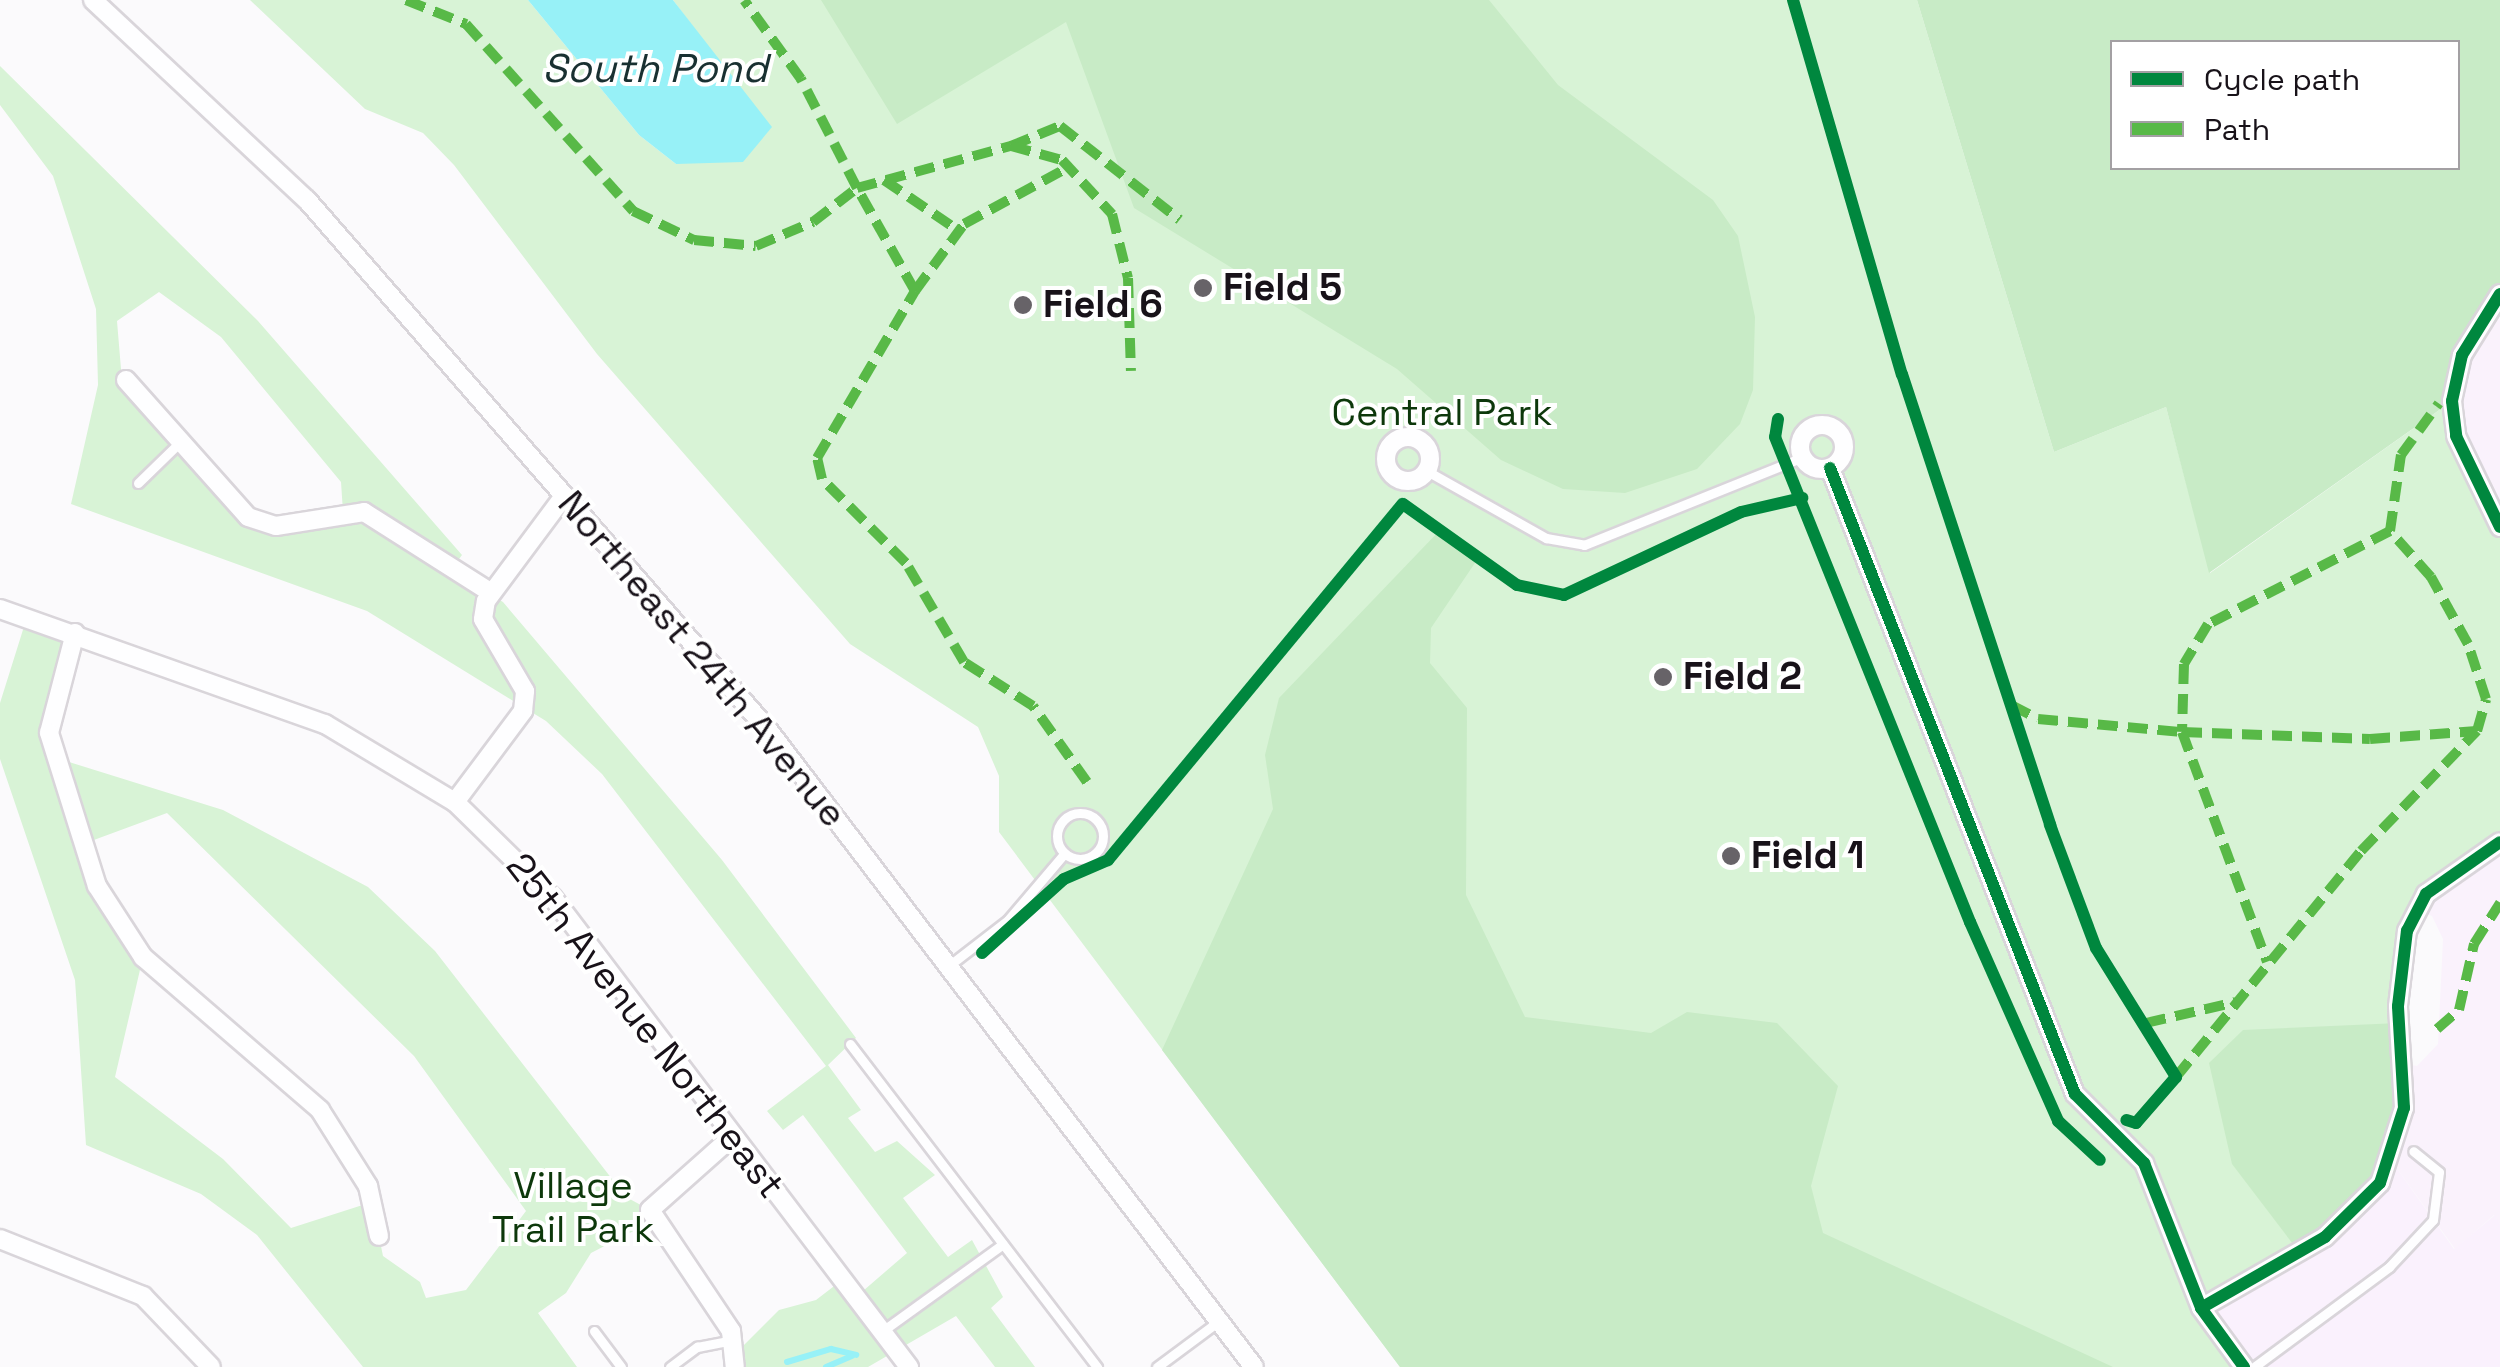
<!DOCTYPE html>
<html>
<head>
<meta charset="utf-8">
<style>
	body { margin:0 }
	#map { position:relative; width:2500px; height:1367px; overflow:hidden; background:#fbfafc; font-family:"Space Grotesk",sans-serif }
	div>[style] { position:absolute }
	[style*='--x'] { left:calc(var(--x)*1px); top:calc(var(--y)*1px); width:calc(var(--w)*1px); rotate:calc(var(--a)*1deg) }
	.built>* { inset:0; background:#faf2fc }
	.industrial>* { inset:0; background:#faf1fd }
	.green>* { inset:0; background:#d8f3d6 }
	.forest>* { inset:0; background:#c8ebc6 }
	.water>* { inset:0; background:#97f1f7 }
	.stream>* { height:6px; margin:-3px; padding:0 3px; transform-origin:3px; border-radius:3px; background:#97f1f7 }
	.roads { filter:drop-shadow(2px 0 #d9d5da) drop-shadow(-2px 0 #d9d5da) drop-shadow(0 2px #d9d5da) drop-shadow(0 -2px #d9d5da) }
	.lane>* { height:9px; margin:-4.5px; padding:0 4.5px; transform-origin:4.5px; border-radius:4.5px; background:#fefeff }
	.lane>.ring { margin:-4.5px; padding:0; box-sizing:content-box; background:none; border:9px solid #fefeff; border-radius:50% }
	.street>* { height:18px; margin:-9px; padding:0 9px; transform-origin:9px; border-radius:9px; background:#fefeff }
	.street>.ring { margin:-9px; padding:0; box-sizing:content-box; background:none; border:18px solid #fefeff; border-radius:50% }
	.quiet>* { height:10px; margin-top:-5px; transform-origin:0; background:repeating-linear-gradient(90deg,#58b947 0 20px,transparent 0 30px) }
	.cycleway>* { height:12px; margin:-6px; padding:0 6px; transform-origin:6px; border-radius:6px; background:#00873e }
	.dots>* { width:28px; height:28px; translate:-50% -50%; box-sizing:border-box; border:5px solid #fff; border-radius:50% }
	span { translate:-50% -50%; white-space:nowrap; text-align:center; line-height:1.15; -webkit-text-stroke:8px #fff; paint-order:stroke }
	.poi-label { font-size:38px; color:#181219; font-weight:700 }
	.left { translate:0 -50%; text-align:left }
	.park-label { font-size:38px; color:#0d380b }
	.street-label { font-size:38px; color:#181219 }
	.water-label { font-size:40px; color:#193031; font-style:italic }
	.legend { position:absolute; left:2110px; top:40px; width:350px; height:130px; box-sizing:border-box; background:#fff; border:2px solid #a3a0a3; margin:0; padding:12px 18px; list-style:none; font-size:30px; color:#181219 }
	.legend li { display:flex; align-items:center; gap:20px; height:50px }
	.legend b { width:50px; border:2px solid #a3a0a3 }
</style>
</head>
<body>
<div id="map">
	<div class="built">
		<i style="clip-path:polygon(2500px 294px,2500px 527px,2456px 436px,2455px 377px)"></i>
		<i style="clip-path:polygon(2500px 842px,2500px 1224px,2494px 1215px,2455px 1249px,2393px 1163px,2402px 1063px,2417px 1066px,2438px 1044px,2443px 939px,2432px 916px,2417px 910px)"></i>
	</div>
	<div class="industrial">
		<i style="clip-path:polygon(2393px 1163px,2454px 1249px,2495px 1215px,2500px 1224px,2500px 1367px,2244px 1367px,2201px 1308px)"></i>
	</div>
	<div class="green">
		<i style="clip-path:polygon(250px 0,528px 0,639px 135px,676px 164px,706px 44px,673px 0,1917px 0,2054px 452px,2166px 407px,2210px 573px,2452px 401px,2500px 527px,2500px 842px,2417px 910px,2398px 1006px,2299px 1252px,2202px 1308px,2246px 1367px,1400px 1367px,999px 832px,999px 776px,978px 727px,850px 644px,597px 354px,454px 165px,423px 133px,365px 109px)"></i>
		<i style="clip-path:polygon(evenodd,0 66px,258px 321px,462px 555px,450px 571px,503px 602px,722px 860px,856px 1038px,828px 1065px,861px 1110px,848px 1118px,875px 1152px,897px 1141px,935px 1175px,903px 1198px,948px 1257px,972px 1240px,1003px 1297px,991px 1308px,1035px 1367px,995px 1367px,956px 1316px,868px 1367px,735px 1367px,734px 1355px,779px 1310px,816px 1300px,842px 1280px,856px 1297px,907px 1253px,803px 1115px,783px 1130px,767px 1111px,826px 1066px,602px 774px,546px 721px,367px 611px,71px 504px,98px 385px,96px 309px,53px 176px,0 105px,0 66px,159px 292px,221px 337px,341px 482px,343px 512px,276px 526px,225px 498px,122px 381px,117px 321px,159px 292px)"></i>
		<i style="clip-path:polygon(evenodd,27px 617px,75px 633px,53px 757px,223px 810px,368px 887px,435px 951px,626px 1197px,650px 1210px,651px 1222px,591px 1253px,566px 1293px,538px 1313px,577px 1367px,363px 1367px,257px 1235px,201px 1194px,86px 1145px,75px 980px,0 759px,0 703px,27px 617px,167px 813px,414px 1056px,526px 1211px,466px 1290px,426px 1298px,420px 1282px,383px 1256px,372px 1202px,291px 1228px,223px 1159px,115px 1077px,143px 957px,83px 844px,167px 813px)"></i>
	</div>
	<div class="forest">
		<i style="clip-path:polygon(821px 0,1489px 0,1558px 85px,1713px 200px,1738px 236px,1755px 317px,1753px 390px,1740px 424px,1697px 469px,1625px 493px,1563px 489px,1501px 460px,1397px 369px,1134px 208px,1066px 22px,897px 124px)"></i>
		<i style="clip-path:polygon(evenodd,1917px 0,2500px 0,2500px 294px,2452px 401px,2209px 573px,2166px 407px,2054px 452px,1917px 0,2112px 42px,2458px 42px,2458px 168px,2112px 168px,2112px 42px)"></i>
		<i style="clip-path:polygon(1441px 529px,1479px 557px,1431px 628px,1430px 663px,1467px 708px,1466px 895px,1525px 1017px,1651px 1033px,1687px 1012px,1777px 1023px,1838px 1086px,1811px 1186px,1823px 1233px,2113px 1367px,1400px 1367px,1162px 1050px,1273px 809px,1265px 755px,1279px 698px)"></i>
		<i style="clip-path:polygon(2399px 1023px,2393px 1163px,2299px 1252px,2232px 1164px,2209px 1063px,2243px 1030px)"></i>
	</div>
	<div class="water">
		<i style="clip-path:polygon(528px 0,673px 0,772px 127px,743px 162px,676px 164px,639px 135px)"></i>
	</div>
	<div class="stream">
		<i style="--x:787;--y:1362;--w:46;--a:-16.5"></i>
		<i style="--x:831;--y:1349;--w:26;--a:13"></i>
		<i style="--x:826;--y:1367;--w:28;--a:-23"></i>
	</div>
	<div class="roads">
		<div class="lane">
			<i style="--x:1427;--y:471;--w:137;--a:29.4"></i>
			<i style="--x:1546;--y:538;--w:39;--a:10"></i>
			<i style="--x:1584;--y:545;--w:236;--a:-21.9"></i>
			<i style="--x:138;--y:483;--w:57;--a:-44.3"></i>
			<i class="ring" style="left:1057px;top:813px;width:37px;height:37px"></i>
			<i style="--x:951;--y:964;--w:72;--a:-37.7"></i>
			<i style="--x:1008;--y:920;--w:87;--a:-49.7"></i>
			<i style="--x:850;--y:1044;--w:407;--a:52.6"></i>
			<i style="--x:594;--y:1331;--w:45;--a:53.1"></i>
			<i style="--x:881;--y:1332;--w:150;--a:-35.8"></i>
			<i style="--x:670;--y:1367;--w:34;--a:-37"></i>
			<i style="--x:697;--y:1347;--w:36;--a:-11"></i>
			<i style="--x:1157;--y:1367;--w:77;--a:-36.6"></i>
			<i style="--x:2254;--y:1367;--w:168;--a:-36.5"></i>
			<i style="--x:2389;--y:1267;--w:64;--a:-46.9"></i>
			<i style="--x:2433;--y:1220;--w:48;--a:-82.9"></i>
			<i style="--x:2439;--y:1172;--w:33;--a:-141"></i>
		</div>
		<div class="street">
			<i style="--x:93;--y:0;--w:293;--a:43.1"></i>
			<i style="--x:307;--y:200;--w:702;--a:48.98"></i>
			<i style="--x:768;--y:730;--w:801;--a:52.66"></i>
			<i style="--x:2500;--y:294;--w:72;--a:121.9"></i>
			<i style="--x:2462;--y:355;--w:47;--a:102.3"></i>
			<i style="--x:2452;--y:401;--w:35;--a:83"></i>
			<i style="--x:2456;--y:436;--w:101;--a:64.2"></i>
			<i style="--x:126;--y:380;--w:183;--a:48.3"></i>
			<i style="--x:248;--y:517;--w:29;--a:18"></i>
			<i style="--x:276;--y:526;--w:89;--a:-9"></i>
			<i style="--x:364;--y:512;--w:149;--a:32.4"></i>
			<i class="ring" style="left:1800px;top:425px;width:26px;height:26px"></i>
			<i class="ring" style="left:1386px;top:437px;width:26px;height:26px"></i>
			<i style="--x:1830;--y:468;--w:672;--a:68.63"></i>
			<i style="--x:2075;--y:1094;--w:98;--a:45"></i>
			<i style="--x:2144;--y:1163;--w:156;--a:68.5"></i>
			<i style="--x:2201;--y:1308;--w:73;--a:53.9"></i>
			<i style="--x:0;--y:609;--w:345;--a:19.5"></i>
			<i style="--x:325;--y:724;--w:152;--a:31"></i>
			<i style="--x:455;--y:802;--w:137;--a:44.4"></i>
			<i style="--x:553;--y:898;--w:589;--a:52.8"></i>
			<i style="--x:75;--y:633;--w:103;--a:104.6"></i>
			<i style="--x:49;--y:733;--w:160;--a:72.6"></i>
			<i style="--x:97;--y:886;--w:85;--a:57.1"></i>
			<i style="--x:143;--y:957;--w:234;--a:40.8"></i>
			<i style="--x:320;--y:1110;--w:90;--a:57.7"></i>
			<i style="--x:368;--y:1186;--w:51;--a:77.6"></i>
			<i style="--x:455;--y:802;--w:114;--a:-53.2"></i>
			<i style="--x:523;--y:711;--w:20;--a:-84"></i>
			<i style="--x:525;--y:691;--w:83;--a:-120.3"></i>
			<i style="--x:483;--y:619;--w:18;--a:-81"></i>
			<i style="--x:486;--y:601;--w:131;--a:-53.4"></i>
			<i style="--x:733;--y:1136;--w:111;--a:138.3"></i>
			<i style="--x:650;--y:1210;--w:146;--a:56.2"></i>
			<i style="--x:731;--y:1331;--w:36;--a:84"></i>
			<i style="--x:0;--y:1239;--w:154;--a:21.7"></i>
			<i style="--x:143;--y:1296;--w:98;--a:46.2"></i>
			<i style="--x:2201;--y:1308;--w:143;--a:-29.8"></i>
			<i style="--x:2325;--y:1237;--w:77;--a:-44.5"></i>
			<i style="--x:2380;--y:1183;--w:79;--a:-72.3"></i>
			<i style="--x:2404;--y:1108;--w:102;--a:-93.4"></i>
			<i style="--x:2398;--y:1006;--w:76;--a:-83.2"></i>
			<i style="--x:2407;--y:931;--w:42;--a:-62.8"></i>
			<i style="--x:2426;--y:894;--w:90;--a:-35.1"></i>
		</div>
	</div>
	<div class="quiet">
		<i style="--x:406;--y:0;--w:65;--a:21.8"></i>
		<i style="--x:466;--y:24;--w:251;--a:48.2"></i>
		<i style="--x:633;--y:211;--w:68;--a:25.4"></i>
		<i style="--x:694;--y:240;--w:62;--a:5.5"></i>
		<i style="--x:756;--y:246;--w:62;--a:-22.8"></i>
		<i style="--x:813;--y:222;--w:56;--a:-37.7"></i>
		<i style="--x:857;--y:188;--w:123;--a:-117.2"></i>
		<i style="--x:801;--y:79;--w:97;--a:-125.8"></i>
		<i style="--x:1011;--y:146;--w:53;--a:-22.2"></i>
		<i style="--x:1060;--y:126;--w:152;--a:38.1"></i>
		<i style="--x:884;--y:180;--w:91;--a:34.2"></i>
		<i style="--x:915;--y:291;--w:83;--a:-53.8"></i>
		<i style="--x:964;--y:224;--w:119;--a:-28.5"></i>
		<i style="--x:2390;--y:531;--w:77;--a:-81.8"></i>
		<i style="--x:2401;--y:455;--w:64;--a:-53.8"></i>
		<i style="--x:2011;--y:705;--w:30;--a:27"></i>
		<i style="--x:2038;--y:719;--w:145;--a:5.2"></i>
		<i style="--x:2182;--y:732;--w:188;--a:2.1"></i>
		<i style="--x:2370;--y:739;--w:107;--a:-4.3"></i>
		<i style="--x:1087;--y:782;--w:93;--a:-125.4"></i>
		<i style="--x:1033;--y:706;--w:82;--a:-147.5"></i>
		<i style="--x:964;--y:662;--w:115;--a:-120.4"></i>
		<i style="--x:906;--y:563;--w:119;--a:-135"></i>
		<i style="--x:822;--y:479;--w:22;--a:-103"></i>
		<i style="--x:817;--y:458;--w:194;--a:-59.6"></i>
		<i style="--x:915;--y:291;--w:118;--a:-119.4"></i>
		<i style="--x:857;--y:188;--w:160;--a:-15.3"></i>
		<i style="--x:1011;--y:146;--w:53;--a:15.4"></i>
		<i style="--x:1062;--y:160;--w:74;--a:47.2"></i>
		<i style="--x:1112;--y:214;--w:66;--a:76"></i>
		<i style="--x:1128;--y:278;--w:93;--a:88.2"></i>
		<i style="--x:2146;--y:1023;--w:92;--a:-13.1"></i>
		<i style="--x:2437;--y:1029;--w:29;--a:-41"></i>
		<i style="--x:2459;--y:1010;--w:68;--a:-77.2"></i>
		<i style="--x:2474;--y:944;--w:49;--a:-57.6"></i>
		<i style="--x:2176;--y:1077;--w:292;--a:-50.7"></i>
		<i style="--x:2361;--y:851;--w:167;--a:-46"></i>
		<i style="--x:2477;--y:731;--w:33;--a:-74"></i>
		<i style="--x:2486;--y:699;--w:58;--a:-108.1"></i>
		<i style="--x:2468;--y:644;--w:77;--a:-118.9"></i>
		<i style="--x:2431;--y:577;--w:62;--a:-131.7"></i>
		<i style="--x:2390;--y:531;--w:204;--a:152.9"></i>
		<i style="--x:2208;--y:624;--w:47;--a:121"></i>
		<i style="--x:2184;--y:664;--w:68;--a:91.7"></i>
		<i style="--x:2182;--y:732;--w:245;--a:69.7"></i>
	</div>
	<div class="cycleway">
		<i style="--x:1793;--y:0;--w:390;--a:73.8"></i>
		<i style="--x:1902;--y:374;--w:475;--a:71.8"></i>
		<i style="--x:2050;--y:825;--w:131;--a:69.5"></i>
		<i style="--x:2096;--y:948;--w:152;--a:58.2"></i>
		<i style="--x:2176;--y:1077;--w:61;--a:131"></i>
		<i style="--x:2136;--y:1123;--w:10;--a:-163"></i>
		<i style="--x:2500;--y:294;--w:72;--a:121.9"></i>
		<i style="--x:2462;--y:355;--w:47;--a:102.3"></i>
		<i style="--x:2452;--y:401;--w:35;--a:83"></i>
		<i style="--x:2456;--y:436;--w:101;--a:64.2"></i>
		<i style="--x:1778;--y:419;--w:18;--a:99"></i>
		<i style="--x:1775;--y:437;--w:523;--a:68.1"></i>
		<i style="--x:1970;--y:922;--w:218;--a:66.1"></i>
		<i style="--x:2058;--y:1121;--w:57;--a:42.9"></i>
		<i style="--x:1830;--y:468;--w:672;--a:68.63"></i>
		<i style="--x:2075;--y:1094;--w:98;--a:45"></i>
		<i style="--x:2144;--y:1163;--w:156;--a:68.5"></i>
		<i style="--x:2201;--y:1308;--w:73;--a:53.9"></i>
		<i style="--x:982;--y:953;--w:110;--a:-42.1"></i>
		<i style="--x:1064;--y:879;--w:48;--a:-23.4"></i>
		<i style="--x:1108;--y:860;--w:462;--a:-50.4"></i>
		<i style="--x:1403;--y:504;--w:140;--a:35.4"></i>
		<i style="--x:1517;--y:585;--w:48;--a:12"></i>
		<i style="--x:1564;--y:595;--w:195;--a:-25.1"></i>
		<i style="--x:1741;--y:512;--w:63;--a:-12.9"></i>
		<i style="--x:2201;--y:1308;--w:143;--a:-29.8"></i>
		<i style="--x:2325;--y:1237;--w:77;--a:-44.5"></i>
		<i style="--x:2380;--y:1183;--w:79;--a:-72.3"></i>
		<i style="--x:2404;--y:1108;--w:102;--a:-93.4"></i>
		<i style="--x:2398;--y:1006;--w:76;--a:-83.2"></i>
		<i style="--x:2407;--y:931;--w:42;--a:-62.8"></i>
		<i style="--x:2426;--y:894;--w:90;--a:-35.1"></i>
	</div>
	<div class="dots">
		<i style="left:1203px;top:288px;background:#676368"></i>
		<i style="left:1023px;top:305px;background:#676368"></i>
		<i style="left:1663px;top:677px;background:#676368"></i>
		<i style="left:1731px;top:856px;background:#676368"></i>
	</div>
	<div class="poi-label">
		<span class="left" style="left:1223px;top:288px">Field 5</span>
		<span class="left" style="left:1043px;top:305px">Field 6</span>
		<span class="left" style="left:1683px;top:677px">Field 2</span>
		<span class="left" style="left:1751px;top:856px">Field 1</span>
	</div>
	<div class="park-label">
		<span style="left:1442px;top:413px">Central Park</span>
		<span style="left:573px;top:1208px">Village<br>Trail Park</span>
	</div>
	<div class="street-label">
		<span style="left:702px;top:659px;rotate:50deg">Northeast 24th Avenue</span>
		<span style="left:645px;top:1026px;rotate:52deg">25th Avenue Northeast</span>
	</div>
	<div class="water-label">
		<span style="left:655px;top:69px">South Pond</span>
	</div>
	<ul class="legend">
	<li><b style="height:12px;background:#00873e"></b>Cycle path</li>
	<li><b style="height:12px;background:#58b947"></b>Path</li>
	</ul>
</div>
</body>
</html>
